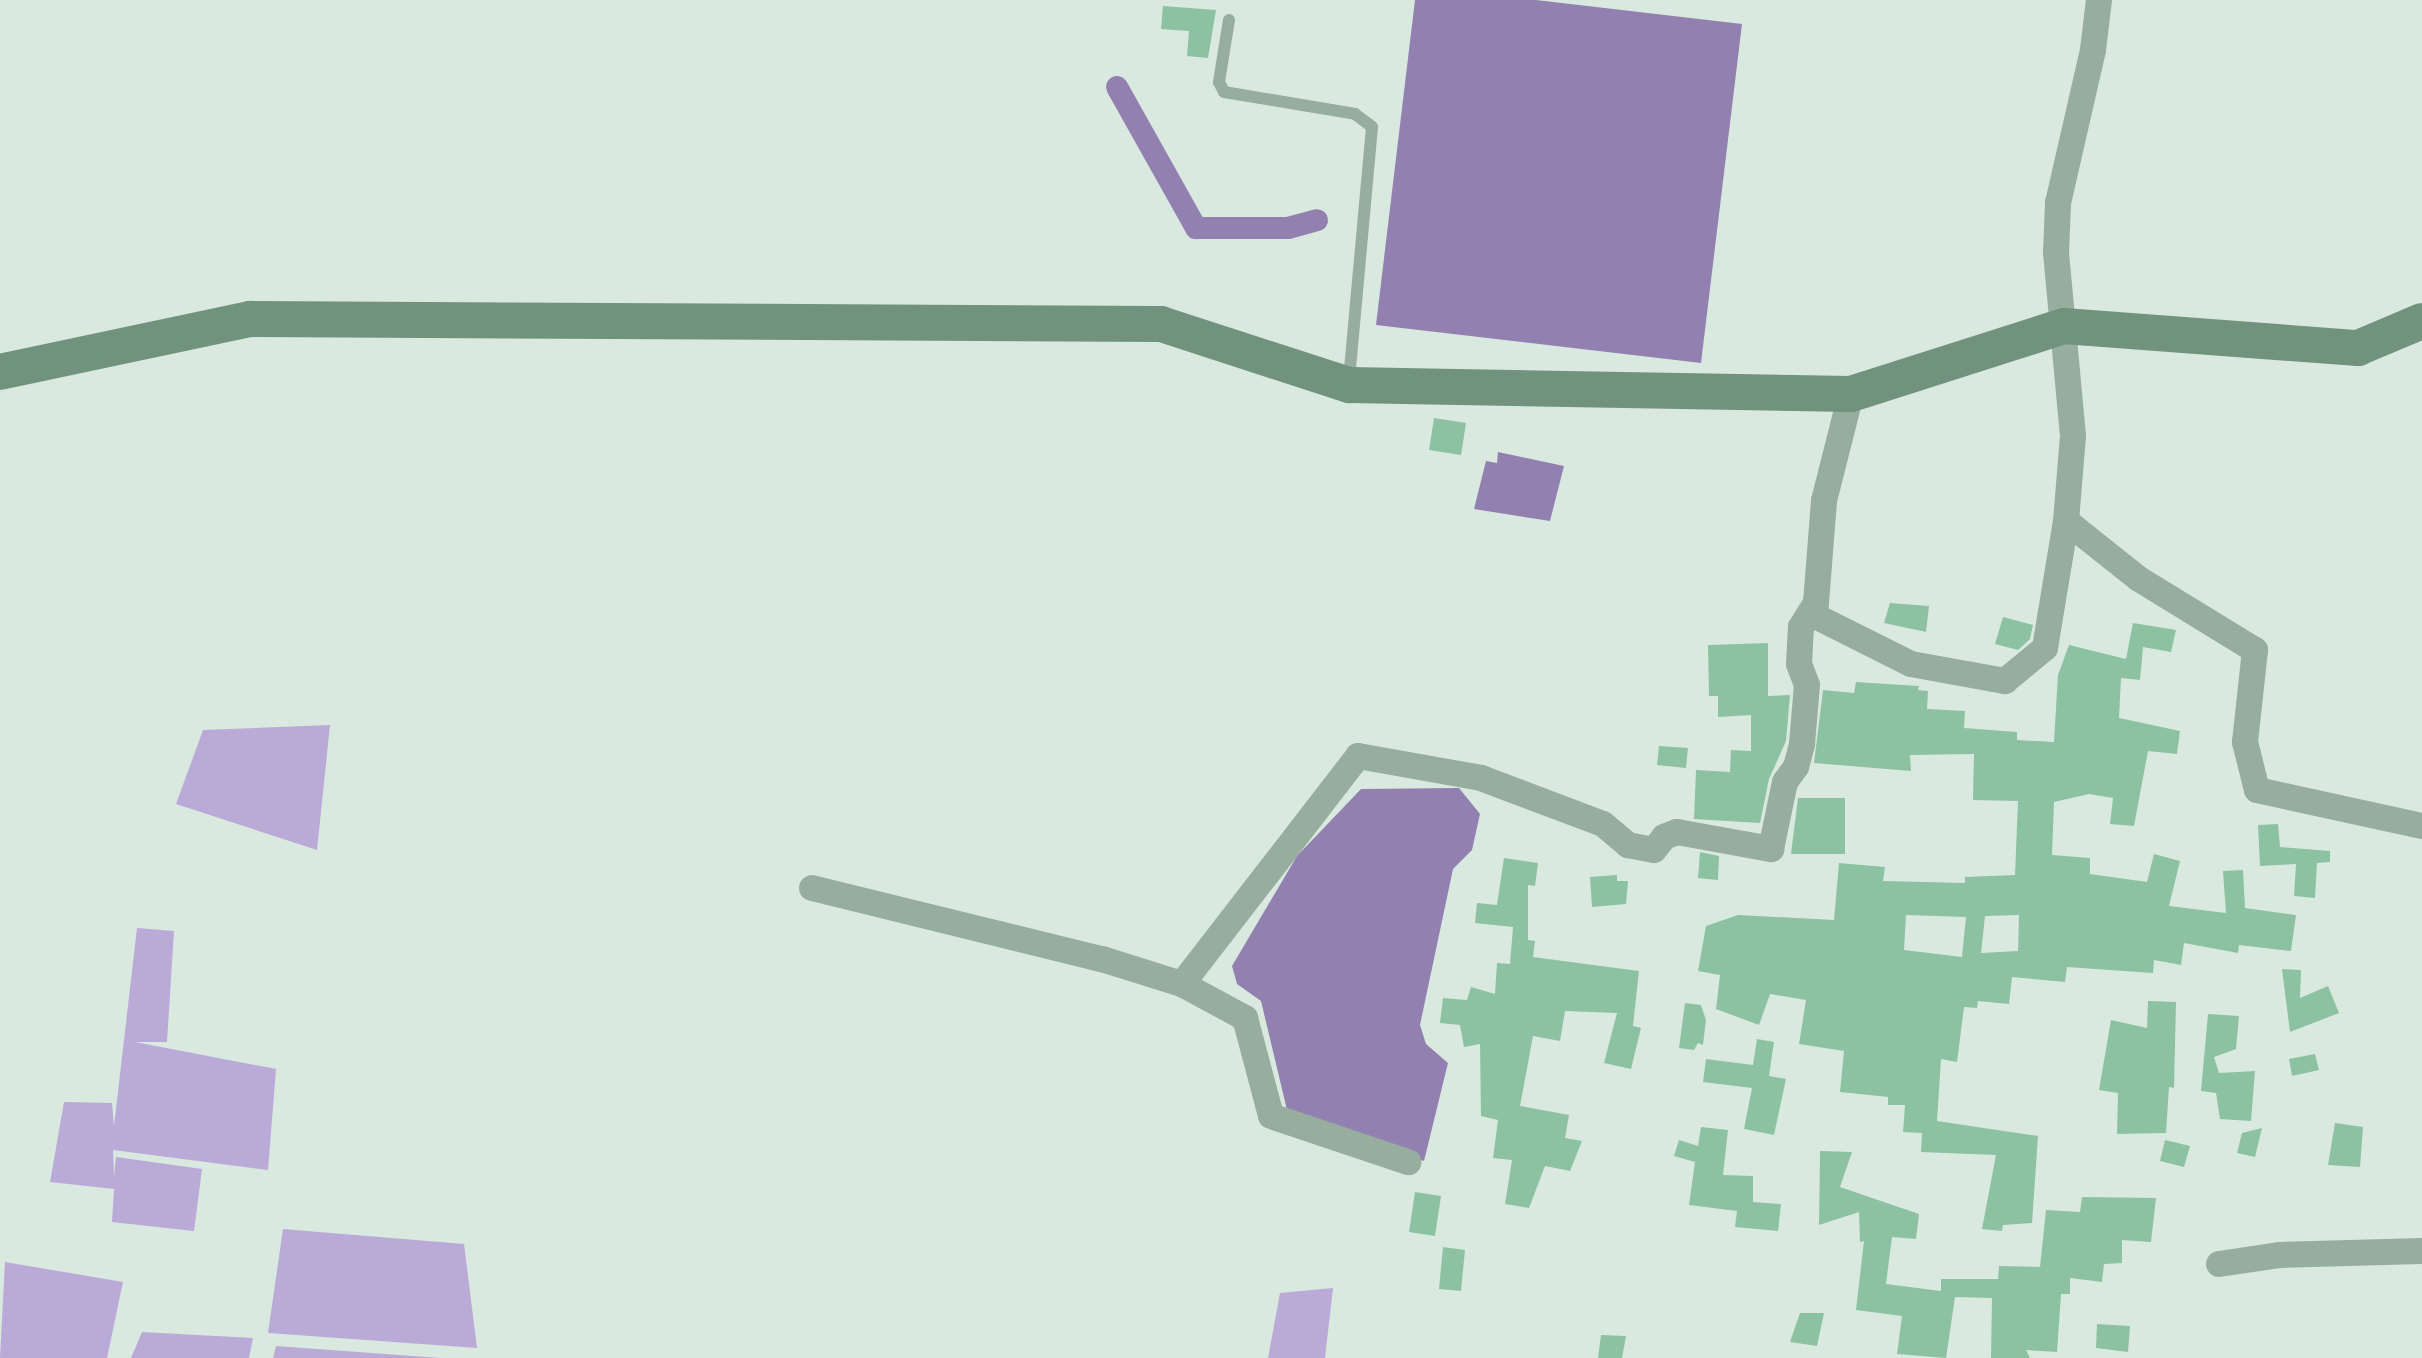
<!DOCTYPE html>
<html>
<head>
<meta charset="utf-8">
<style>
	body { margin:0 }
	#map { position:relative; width:2422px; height:1358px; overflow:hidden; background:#dae9df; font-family:Quicksand,sans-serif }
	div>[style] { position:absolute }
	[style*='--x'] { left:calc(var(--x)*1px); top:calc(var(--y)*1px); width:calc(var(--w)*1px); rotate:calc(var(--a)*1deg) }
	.green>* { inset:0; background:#baaad7 }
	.water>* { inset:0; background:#9280b0 }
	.canal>* { height:22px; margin:-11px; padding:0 11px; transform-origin:11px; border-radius:11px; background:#9280b0 }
	.building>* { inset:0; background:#8cc2a1 }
	.lane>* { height:12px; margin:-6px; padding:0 6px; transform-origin:6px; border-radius:6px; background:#97ae9f }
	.street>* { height:26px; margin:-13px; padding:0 13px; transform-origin:13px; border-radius:13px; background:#97ae9f }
	.secondary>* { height:36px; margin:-18px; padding:0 18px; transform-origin:18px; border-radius:18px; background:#71937e }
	span { translate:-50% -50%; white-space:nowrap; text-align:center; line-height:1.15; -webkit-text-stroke:7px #e7f6ec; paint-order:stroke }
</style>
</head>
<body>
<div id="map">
	<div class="green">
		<i style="clip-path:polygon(330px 725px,317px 850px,176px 804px,203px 730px)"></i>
		<i style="clip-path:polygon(137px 928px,174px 931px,167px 1042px,135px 1042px,276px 1069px,268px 1170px,113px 1150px,114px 1177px,116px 1157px,202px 1169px,194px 1231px,112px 1222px,114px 1189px,50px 1182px,64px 1102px,112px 1103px,114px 1126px)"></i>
		<i style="clip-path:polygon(283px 1229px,464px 1244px,477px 1348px,268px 1333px)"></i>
		<i style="clip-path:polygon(5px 1262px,123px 1282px,107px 1358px,0 1358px)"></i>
		<i style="clip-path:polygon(1333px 1288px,1325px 1358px,1268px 1358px,1280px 1293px)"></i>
		<i style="clip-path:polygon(142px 1332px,253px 1338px,249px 1358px,131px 1358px)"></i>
		<i style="clip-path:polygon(276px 1346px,440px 1358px,273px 1358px)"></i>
	</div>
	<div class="water">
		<i style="clip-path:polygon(1415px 0,1536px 0,1742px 24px,1701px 363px,1376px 325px)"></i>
		<i style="clip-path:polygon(1498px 452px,1564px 466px,1550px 521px,1474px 509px,1486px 461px,1497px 463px)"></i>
		<i style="clip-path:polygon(1459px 788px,1480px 814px,1472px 850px,1453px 869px,1420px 1025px,1426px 1044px,1448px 1063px,1424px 1161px,1287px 1110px,1261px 1001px,1237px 984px,1232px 966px,1297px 856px,1361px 789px)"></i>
	</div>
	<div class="canal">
		<i style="--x:1117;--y:87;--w:162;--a:60.7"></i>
		<i style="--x:1196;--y:228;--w:92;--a:0"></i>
		<i style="--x:1288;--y:228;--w:30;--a:-15"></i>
	</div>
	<div class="building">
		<i style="clip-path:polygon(1163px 6px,1216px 10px,1208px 58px,1187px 56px,1189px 31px,1161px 29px)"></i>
		<i style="clip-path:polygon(1434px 418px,1466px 423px,1461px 455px,1429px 450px)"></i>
		<i style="clip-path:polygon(1890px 603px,1929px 606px,1926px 632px,1884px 623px)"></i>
		<i style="clip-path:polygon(2003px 617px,2033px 625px,2030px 639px,2018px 650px,1995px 644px)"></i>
		<i style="clip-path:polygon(evenodd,2133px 623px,2176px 630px,2171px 652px,2143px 647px,2140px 680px,2121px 678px,2119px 718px,2180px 731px,2177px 754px,2148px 751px,2134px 826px,2110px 824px,2113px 798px,2089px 794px,2054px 802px,2052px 855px,2090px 858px,2090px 874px,2147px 882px,2154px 854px,2180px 861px,2169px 906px,2226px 913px,2223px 871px,2243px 870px,2245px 908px,2296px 915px,2291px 951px,2239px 945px,2238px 953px,2184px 943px,2181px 965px,2154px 960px,2153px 973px,2067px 967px,2065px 982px,2012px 977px,2009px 1004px,1978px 1001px,1977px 1008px,1964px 1007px,1957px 1062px,1941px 1059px,1937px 1121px,2038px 1136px,2032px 1223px,2003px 1225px,2002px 1231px,1982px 1229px,1996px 1155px,1921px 1152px,1922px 1133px,1903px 1132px,1905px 1105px,1888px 1105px,1888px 1097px,1840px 1092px,1844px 1051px,1799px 1044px,1806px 1000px,1770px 994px,1759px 1025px,1716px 1009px,1720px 975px,1698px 971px,1706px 926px,1738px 915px,1834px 920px,1839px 863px,1885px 867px,1883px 881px,1965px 883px,1965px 877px,2015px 875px,2018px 801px,1973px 800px,1974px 754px,1910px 755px,1911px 771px,1814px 763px,1823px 690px,1854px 693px,1856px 682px,1919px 686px,1918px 690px,1928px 691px,1927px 709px,1965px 711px,1964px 728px,2017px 732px,2017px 740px,2054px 742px,2058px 675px,2069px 645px,2126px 659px,2133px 623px,1906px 915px,1966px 917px,1962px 957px,1904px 950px,1906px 915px,2133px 623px,2019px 915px,2018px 951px,1981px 953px,1985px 916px,2019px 915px)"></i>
		<i style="clip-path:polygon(1768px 643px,1768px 696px,1790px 695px,1786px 741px,1769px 779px,1760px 823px,1694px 819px,1696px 770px,1730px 772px,1731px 750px,1751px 751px,1751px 715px,1718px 717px,1718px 696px,1709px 696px,1708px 645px)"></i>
		<i style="clip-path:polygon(1659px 746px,1688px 748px,1686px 768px,1657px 765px)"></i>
		<i style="clip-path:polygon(1798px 798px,1845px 798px,1845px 854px,1791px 854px)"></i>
		<i style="clip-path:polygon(2278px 824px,2280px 847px,2330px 851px,2330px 862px,2317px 863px,2315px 898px,2294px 896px,2296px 864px,2260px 866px,2258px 825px)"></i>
		<i style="clip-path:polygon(1700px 852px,1719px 856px,1718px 880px,1698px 878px)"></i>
		<i style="clip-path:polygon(1504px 858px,1538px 863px,1535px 886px,1528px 885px,1528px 940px,1535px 941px,1533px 957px,1639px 971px,1633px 1026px,1641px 1028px,1631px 1069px,1604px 1063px,1617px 1013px,1565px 1011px,1560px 1041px,1533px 1036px,1520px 1106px,1569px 1115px,1565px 1138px,1582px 1141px,1570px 1171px,1545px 1166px,1529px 1208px,1505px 1204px,1512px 1160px,1493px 1158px,1498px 1120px,1481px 1116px,1480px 1044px,1464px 1047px,1460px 1025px,1440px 1023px,1443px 998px,1467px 1000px,1471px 987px,1495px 994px,1497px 963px,1510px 964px,1513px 927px,1475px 923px,1477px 903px,1497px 905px)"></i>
		<i style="clip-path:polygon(1617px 875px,1617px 881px,1628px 881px,1626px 904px,1592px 907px,1590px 877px)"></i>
		<i style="clip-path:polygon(2282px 969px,2301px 970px,2300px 998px,2328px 986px,2339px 1013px,2290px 1032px)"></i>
		<i style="clip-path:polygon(2148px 1001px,2176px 1002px,2174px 1088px,2169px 1087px,2166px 1133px,2117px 1134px,2118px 1093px,2099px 1090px,2111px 1020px,2147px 1028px)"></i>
		<i style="clip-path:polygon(1685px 1003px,1701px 1005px,1706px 1020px,1703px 1045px,1698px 1043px,1694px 1050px,1679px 1048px)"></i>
		<i style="clip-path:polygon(2208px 1014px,2239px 1016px,2236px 1049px,2214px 1057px,2219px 1073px,2255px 1071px,2251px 1121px,2220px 1119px,2216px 1093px,2201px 1091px)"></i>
		<i style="clip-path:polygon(1757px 1039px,1774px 1042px,1769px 1076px,1786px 1079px,1774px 1135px,1744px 1129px,1752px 1088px,1703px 1082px,1706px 1059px,1753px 1065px)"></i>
		<i style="clip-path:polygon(2315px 1054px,2319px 1070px,2292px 1076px,2289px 1059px)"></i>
		<i style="clip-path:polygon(2335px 1123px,2363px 1127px,2360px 1167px,2328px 1165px)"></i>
		<i style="clip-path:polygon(1701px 1127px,1728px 1130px,1723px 1175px,1753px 1176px,1753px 1202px,1781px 1204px,1778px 1231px,1735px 1227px,1737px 1211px,1689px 1205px,1695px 1162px,1674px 1156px,1679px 1140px,1698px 1146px)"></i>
		<i style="clip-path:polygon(2262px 1128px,2255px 1157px,2237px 1153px,2242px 1133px)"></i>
		<i style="clip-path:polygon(2165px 1140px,2190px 1146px,2184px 1167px,2160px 1161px)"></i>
		<i style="clip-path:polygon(1820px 1151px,1852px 1152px,1840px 1187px,1919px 1214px,1916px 1239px,1892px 1237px,1886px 1284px,1941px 1291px,1941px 1279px,1998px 1279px,1999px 1266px,2040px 1267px,2046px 1210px,2080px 1212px,2082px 1197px,2156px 1198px,2151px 1242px,2122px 1240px,2122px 1263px,2104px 1264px,2102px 1282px,2070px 1278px,2070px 1294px,2061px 1294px,2057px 1352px,2026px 1350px,2030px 1358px,1991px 1358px,1992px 1298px,1955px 1297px,1946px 1358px,1897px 1354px,1902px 1316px,1856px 1310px,1864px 1241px,1860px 1242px,1859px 1212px,1819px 1225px)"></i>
		<i style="clip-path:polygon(1415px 1192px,1441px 1196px,1435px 1236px,1409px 1232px)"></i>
		<i style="clip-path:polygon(1443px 1247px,1465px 1250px,1461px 1291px,1439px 1289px)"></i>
		<i style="clip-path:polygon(1800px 1313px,1824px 1313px,1817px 1346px,1790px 1342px)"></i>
		<i style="clip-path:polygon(2097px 1324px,2130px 1326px,2128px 1352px,2096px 1348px)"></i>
		<i style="clip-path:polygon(1601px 1335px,1626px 1336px,1622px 1358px,1598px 1358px)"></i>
	</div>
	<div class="lane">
		<i style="--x:1229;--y:20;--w:63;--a:99.2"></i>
		<i style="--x:1219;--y:82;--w:11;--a:63"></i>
		<i style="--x:1224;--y:92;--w:133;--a:9.5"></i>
		<i style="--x:1355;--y:114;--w:21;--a:37"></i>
		<i style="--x:1372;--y:127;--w:256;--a:95.2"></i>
	</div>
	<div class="street">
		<i style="--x:1851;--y:394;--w:110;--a:104.2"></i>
		<i style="--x:1824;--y:501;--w:115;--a:94.5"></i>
		<i style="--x:1815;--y:616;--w:107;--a:26.6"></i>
		<i style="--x:1911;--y:664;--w:96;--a:10.3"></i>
		<i style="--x:2005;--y:681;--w:52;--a:-39.5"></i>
		<i style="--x:2045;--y:648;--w:129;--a:-80.6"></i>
		<i style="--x:2066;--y:521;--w:93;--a:38.5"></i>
		<i style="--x:2139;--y:579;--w:136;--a:31.5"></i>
		<i style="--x:2255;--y:650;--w:93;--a:96.2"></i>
		<i style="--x:2245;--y:742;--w:49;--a:76"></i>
		<i style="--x:2257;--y:790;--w:169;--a:12.3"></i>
		<i style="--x:2066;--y:521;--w:85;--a:-85.3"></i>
		<i style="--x:2073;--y:436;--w:184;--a:-95.3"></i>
		<i style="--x:2056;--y:253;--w:50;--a:-87.7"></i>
		<i style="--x:2058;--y:203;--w:157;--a:-77.1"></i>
		<i style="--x:2093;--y:50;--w:50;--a:-83.2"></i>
		<i style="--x:812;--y:888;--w:299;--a:13.8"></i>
		<i style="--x:1102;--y:959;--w:84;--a:17.4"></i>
		<i style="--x:1182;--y:984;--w:288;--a:-52.3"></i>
		<i style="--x:1358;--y:756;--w:125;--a:10.1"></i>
		<i style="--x:1481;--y:778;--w:130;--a:20.7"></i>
		<i style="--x:1603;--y:824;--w:33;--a:40"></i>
		<i style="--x:1628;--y:845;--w:26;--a:11"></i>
		<i style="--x:1654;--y:850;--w:16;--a:-52"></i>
		<i style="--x:1664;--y:837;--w:14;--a:-21"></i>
		<i style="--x:1677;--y:832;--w:96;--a:10.3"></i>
		<i style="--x:1771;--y:849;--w:68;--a:-78.2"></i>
		<i style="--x:1785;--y:782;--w:19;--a:-54"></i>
		<i style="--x:1796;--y:767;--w:24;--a:-75"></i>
		<i style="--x:1802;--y:744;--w:59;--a:-85.2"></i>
		<i style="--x:1807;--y:685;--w:22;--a:-111"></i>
		<i style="--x:1799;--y:664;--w:37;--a:-87"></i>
		<i style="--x:1801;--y:627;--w:26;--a:-58"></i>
		<i style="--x:1182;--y:984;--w:72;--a:28.4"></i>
		<i style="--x:1245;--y:1018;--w:101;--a:75.1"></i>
		<i style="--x:1271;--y:1116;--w:145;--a:18.6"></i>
		<i style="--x:2219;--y:1264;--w:62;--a:-8.4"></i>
		<i style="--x:2280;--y:1255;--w:142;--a:-1.6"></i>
	</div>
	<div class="secondary">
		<i style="--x:0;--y:372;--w:256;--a:-12"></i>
		<i style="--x:250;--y:319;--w:911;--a:0.31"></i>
		<i style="--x:1161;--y:324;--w:198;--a:18"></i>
		<i style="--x:1349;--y:385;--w:502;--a:1.03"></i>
		<i style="--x:1851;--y:394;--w:224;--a:-17.7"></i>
		<i style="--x:2064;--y:326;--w:295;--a:4.3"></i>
		<i style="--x:2358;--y:348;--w:69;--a:-22.9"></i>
	</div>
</div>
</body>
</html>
